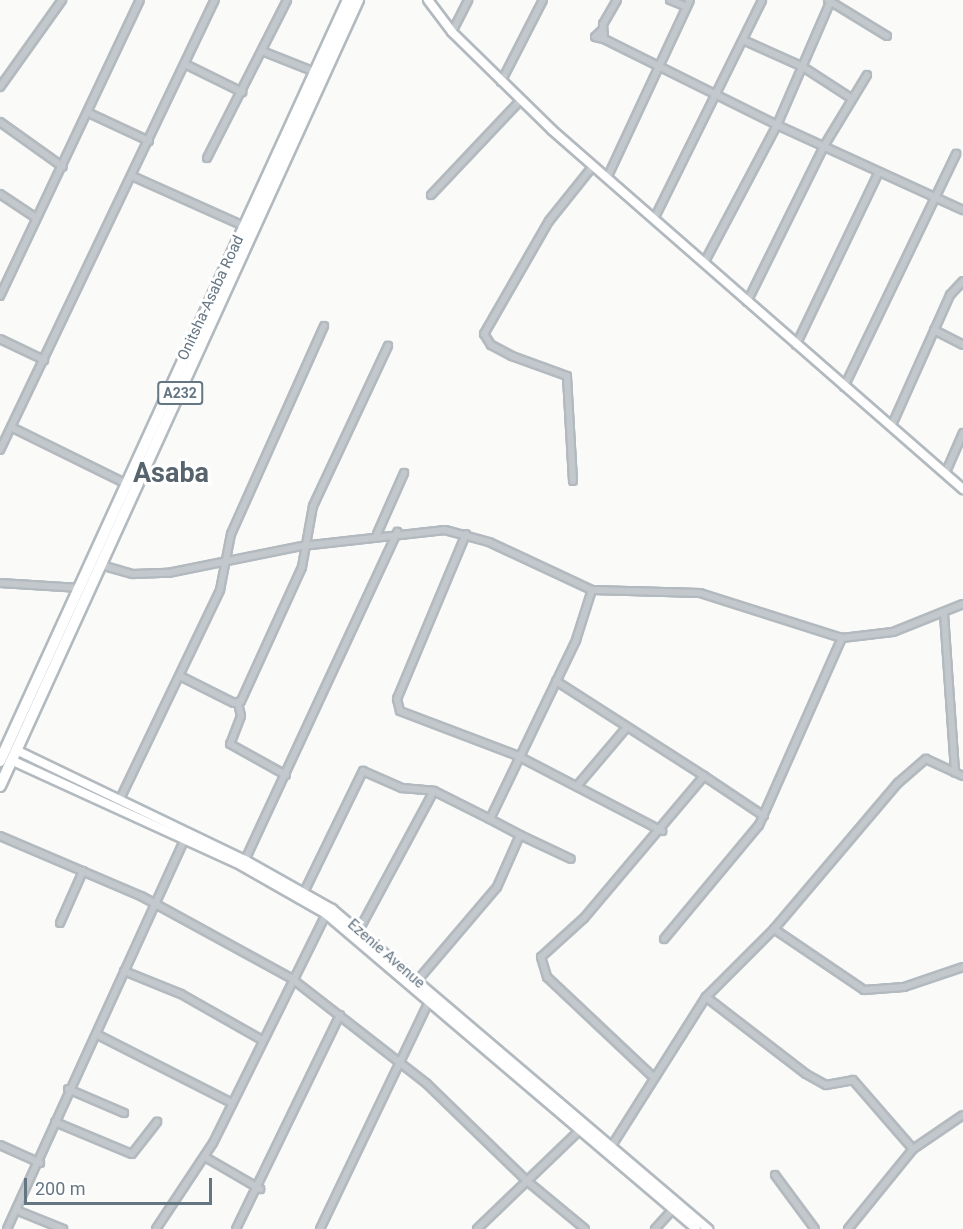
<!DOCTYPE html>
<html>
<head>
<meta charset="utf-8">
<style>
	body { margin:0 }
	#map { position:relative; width:963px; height:1229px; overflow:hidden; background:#fafaf8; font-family:Roboto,sans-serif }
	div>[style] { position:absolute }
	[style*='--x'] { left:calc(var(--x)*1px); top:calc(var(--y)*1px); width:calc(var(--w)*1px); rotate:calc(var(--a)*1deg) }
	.roads { filter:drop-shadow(2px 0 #b3babf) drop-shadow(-2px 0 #b3babf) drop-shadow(0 2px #b3babf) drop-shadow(0 -2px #b3babf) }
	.street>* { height:6px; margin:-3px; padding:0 3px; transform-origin:3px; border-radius:3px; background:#c3c8cc }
	.secondary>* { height:8px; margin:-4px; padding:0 4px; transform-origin:4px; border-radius:4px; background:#fff }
	.highway>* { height:10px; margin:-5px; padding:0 5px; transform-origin:5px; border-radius:5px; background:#fff }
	span { translate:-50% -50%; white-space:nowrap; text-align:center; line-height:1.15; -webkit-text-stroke:6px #fff; paint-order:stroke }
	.shield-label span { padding:2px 4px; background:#fff; border:2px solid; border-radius:4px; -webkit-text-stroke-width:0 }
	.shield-label { font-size:14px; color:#657683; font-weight:700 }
	.street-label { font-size:15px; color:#657683 }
	.town-label { font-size:27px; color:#57646e; font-weight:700 }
	.scale { position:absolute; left:24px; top:1178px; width:188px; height:27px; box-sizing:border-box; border:3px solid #657683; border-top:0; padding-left:8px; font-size:18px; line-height:21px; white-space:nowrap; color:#657683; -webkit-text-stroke:4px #fff; paint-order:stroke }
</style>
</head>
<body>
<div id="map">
	<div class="roads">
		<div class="street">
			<i style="--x:617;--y:0;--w:28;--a:120"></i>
			<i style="--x:603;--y:24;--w:15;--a:86"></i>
			<i style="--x:604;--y:39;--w:193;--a:26.4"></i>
			<i style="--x:777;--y:125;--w:136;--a:-66.6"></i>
			<i style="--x:670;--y:0;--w:18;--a:22"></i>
			<i style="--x:828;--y:0;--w:69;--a:31.4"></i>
			<i style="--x:601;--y:31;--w:8;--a:135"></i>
			<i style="--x:595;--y:37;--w:9;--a:13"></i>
			<i style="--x:452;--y:32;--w:36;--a:-63"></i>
			<i style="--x:743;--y:40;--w:66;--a:24.2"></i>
			<i style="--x:803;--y:67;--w:57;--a:32.9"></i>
			<i style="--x:262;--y:51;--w:57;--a:21.6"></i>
			<i style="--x:185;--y:64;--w:64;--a:26.2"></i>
			<i style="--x:501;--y:82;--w:92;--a:-62.9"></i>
			<i style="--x:0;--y:87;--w:107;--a:-54.5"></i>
			<i style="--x:91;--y:114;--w:64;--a:25"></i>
			<i style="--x:0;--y:122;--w:77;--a:35.5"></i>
			<i style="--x:207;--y:158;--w:177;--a:-63.1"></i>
			<i style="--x:132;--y:176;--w:123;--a:24.1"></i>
			<i style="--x:607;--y:178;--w:196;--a:-65"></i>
			<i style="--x:0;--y:194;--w:43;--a:33.7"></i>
			<i style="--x:431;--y:195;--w:129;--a:-46.6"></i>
			<i style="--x:654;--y:219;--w:244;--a:-63.7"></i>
			<i style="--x:704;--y:263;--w:156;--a:-62.1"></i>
			<i style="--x:777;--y:125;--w:205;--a:24.6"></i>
			<i style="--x:0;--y:296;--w:327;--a:-64.7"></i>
			<i style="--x:747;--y:302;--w:174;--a:-63.7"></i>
			<i style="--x:824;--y:146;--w:83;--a:-58.8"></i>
			<i style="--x:934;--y:330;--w:33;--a:27"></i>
			<i style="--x:0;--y:339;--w:49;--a:25.5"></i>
			<i style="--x:796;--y:345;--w:192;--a:-64.4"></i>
			<i style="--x:844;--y:387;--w:259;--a:-64.3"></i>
			<i style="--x:11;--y:427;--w:129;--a:26.2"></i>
			<i style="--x:891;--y:427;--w:145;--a:-65.9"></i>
			<i style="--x:950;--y:295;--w:19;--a:-47"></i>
			<i style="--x:0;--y:450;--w:499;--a:-64.5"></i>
			<i style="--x:945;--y:474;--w:45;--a:-66.3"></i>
			<i style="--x:573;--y:481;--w:105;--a:-93.3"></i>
			<i style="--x:567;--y:376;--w:59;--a:-160"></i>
			<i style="--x:512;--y:356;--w:24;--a:-152"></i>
			<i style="--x:491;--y:345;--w:13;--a:-122"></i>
			<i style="--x:484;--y:334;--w:130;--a:-60.1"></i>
			<i style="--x:549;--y:221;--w:70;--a:-51.3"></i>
			<i style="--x:377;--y:534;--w:67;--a:-66.1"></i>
			<i style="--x:466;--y:534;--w:179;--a:112.7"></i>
			<i style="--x:397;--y:699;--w:12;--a:76"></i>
			<i style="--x:400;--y:711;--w:124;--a:20.8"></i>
			<i style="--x:516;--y:755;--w:165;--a:27.5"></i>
			<i style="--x:101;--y:565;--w:33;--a:16"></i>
			<i style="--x:133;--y:574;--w:35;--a:-2"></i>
			<i style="--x:168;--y:573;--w:137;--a:-11.4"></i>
			<i style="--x:302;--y:546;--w:144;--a:-6.4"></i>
			<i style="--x:445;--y:530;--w:46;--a:15.3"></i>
			<i style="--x:489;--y:542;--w:114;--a:25"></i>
			<i style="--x:592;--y:590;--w:108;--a:1.6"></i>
			<i style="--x:700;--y:593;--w:149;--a:17.6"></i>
			<i style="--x:842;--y:638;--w:51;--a:-6.7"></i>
			<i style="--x:893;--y:632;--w:75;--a:-21.8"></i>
			<i style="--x:0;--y:583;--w:80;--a:3.6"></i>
			<i style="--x:944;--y:614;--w:159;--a:86"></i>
			<i style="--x:182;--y:677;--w:58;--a:26.6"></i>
			<i style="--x:234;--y:703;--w:7;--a:-16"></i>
			<i style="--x:241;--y:701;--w:147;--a:-65.5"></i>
			<i style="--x:302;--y:567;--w:62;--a:-79.8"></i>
			<i style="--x:313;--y:506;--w:177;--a:-64.9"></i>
			<i style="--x:556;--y:681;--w:176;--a:32.7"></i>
			<i style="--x:704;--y:776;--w:186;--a:130.2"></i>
			<i style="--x:584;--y:918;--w:58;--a:137.8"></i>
			<i style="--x:541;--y:957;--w:21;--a:73"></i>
			<i style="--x:547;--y:977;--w:144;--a:43.3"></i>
			<i style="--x:238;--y:703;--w:13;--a:77"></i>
			<i style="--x:241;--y:716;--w:30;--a:111"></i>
			<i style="--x:230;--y:744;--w:64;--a:29"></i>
			<i style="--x:704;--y:776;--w:72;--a:33.7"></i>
			<i style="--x:577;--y:786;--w:77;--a:-49.7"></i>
			<i style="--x:120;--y:799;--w:232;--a:-64.4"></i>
			<i style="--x:220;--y:590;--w:57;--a:-78.9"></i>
			<i style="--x:231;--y:534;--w:228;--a:-65.9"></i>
			<i style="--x:520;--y:835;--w:56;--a:25.2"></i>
			<i style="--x:0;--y:836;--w:153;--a:23.1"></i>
			<i style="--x:141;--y:896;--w:171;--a:28.7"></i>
			<i style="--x:291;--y:978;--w:172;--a:37.9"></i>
			<i style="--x:427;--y:1084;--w:139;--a:44.1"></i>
			<i style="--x:527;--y:1181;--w:75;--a:39.6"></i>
			<i style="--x:245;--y:860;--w:362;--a:-65.1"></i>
			<i style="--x:304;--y:892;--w:135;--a:-64"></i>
			<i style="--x:363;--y:771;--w:43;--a:23.6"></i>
			<i style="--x:402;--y:788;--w:32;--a:5"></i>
			<i style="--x:434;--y:791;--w:63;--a:26.6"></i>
			<i style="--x:60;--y:923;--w:57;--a:-66.1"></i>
			<i style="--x:774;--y:929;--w:109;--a:34.1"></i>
			<i style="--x:864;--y:990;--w:40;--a:-4.3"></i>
			<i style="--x:904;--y:987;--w:62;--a:-18.7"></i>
			<i style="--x:359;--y:930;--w:158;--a:-61.7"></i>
			<i style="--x:664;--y:939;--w:148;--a:-50.2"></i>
			<i style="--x:759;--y:825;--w:205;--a:-66.1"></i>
			<i style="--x:124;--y:971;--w:61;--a:22"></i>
			<i style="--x:181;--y:994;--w:93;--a:29.6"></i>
			<i style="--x:417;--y:981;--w:123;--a:-49.6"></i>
			<i style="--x:497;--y:887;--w:57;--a:-66.1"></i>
			<i style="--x:520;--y:835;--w:34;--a:-152"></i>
			<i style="--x:490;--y:819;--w:199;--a:-64.3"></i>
			<i style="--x:576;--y:640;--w:52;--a:-72.3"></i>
			<i style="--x:706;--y:997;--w:126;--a:37.6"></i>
			<i style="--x:806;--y:1074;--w:23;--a:29"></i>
			<i style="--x:826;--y:1085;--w:27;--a:-10"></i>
			<i style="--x:853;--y:1080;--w:91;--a:49"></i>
			<i style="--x:96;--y:1034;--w:153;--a:26.9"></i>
			<i style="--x:68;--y:1089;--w:61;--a:23.2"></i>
			<i style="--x:55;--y:1122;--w:83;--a:22.6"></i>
			<i style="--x:132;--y:1154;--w:41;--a:-52"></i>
			<i style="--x:0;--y:1145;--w:44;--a:24.2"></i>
			<i style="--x:611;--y:1147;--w:178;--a:-57.7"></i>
			<i style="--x:706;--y:997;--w:96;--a:-45"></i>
			<i style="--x:774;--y:929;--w:192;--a:-49.7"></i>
			<i style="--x:898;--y:783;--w:37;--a:-41"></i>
			<i style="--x:926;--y:759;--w:41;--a:24.7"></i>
			<i style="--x:205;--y:1157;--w:64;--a:30.2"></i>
			<i style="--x:775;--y:1175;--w:67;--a:53.5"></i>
			<i style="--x:16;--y:1210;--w:51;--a:22"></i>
			<i style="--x:7;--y:1229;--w:427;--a:-65.5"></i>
			<i style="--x:156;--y:1229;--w:103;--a:-56.5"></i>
			<i style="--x:213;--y:1143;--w:255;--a:-63.7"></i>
			<i style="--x:236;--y:1229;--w:238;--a:-64.1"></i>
			<i style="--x:320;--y:1229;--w:250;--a:-64.4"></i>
			<i style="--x:477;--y:1229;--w:141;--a:-43.9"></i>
			<i style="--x:655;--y:1229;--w:27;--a:-48"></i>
			<i style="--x:848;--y:1229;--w:103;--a:-50.9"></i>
			<i style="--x:913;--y:1149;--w:60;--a:-34.2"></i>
		</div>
		<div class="secondary">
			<i style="--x:428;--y:0;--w:40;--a:53"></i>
			<i style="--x:452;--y:32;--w:140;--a:44.4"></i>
			<i style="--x:552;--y:130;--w:546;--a:41.14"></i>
			<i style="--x:16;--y:750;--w:254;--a:25.7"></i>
			<i style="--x:245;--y:860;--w:100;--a:29.4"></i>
			<i style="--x:332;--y:909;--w:494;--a:40.4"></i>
			<i style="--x:11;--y:760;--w:254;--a:24.6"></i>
			<i style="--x:242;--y:866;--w:97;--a:29.7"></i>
			<i style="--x:326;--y:914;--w:486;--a:40.4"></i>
		</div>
		<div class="highway">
			<i style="--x:0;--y:761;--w:837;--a:-65.43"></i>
			<i style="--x:0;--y:786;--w:864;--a:-65.51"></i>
		</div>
	</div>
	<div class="shield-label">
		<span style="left:180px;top:393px">A232</span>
	</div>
	<div class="street-label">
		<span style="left:211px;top:298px;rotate:-65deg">Onitsha-Asaba Road</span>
		<span style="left:386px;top:954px;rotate:41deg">Ezenie Avenue</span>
	</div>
	<div class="town-label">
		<span style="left:171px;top:474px">Asaba</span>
	</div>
	<div class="scale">200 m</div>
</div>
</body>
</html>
